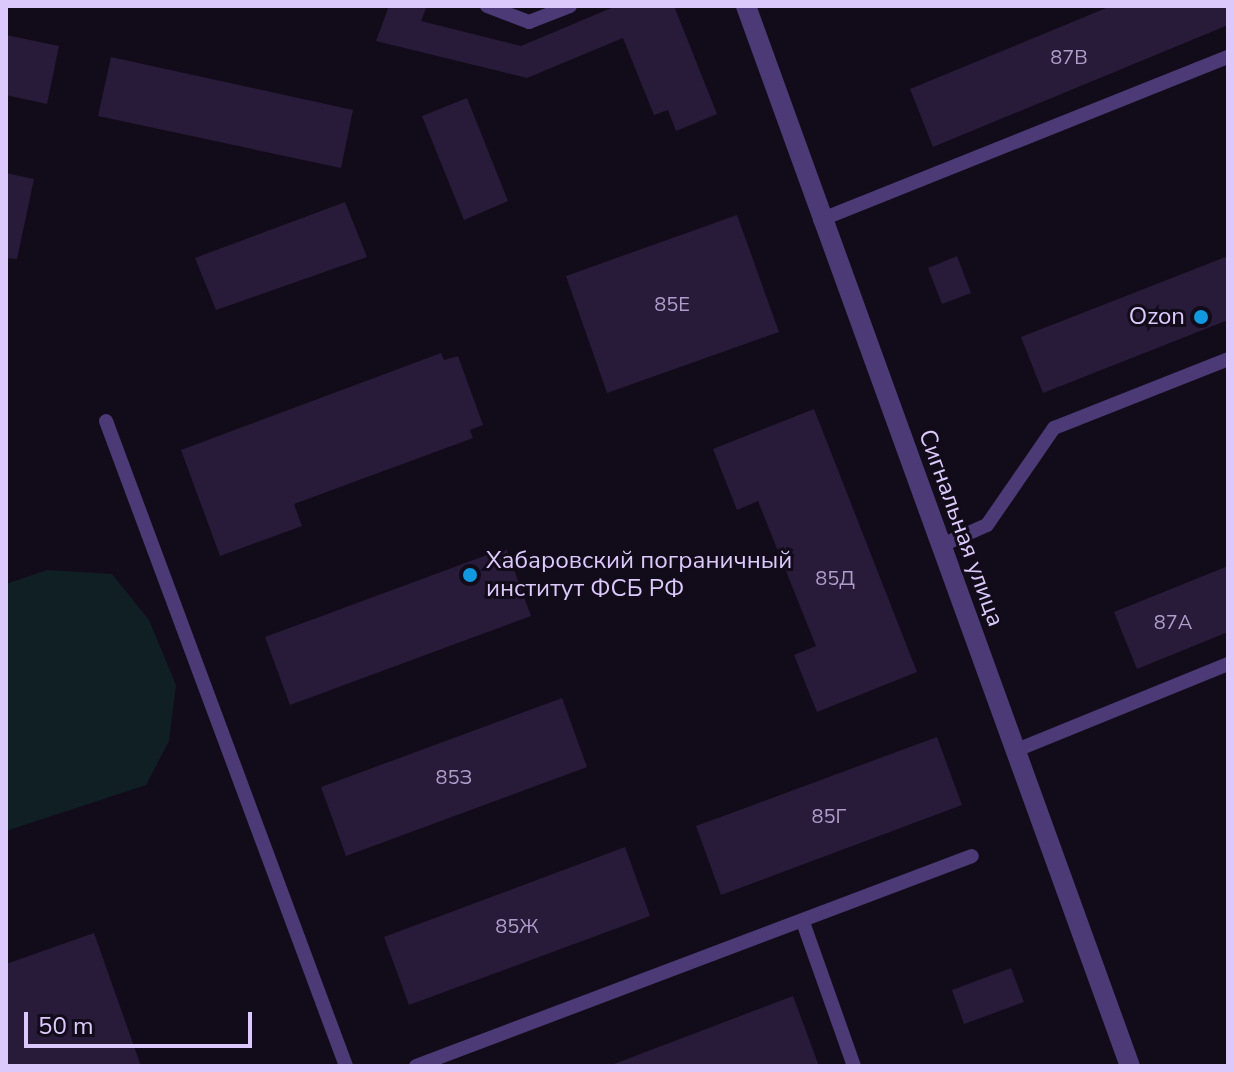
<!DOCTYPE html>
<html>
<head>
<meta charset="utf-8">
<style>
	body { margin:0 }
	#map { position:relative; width:1234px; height:1072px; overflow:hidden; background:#120c1a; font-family:"Nunito Sans",sans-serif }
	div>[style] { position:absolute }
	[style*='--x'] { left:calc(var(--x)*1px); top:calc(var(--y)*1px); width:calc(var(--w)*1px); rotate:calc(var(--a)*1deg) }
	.green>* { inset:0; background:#101f23 }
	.building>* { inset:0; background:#281a39 }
	.service>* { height:14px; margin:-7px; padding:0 7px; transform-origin:7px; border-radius:7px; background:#4b3a75 }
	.minor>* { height:20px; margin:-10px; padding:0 10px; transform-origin:10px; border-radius:10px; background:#4b3a75 }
	.dots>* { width:22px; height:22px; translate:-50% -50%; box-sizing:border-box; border:4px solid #120c1a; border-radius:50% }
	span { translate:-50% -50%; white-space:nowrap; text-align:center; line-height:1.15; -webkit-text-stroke:6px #120c1a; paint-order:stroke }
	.number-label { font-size:20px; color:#ae9dca }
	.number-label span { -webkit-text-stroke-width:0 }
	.poi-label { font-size:24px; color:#dbc9fb }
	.right { translate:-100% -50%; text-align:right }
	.left { translate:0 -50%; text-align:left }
	.street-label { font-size:24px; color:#dbc9fb }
	.frame { position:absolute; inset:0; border:8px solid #dbc9fb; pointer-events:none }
	.scale { position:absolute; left:24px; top:1012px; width:228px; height:36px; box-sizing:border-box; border:4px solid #dbc9fb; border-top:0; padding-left:10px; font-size:24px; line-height:28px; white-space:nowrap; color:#dbc9fb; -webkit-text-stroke:6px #120c1a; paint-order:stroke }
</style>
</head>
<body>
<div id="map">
	<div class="green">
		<i style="clip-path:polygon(47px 570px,112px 574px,149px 620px,176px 685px,169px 741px,146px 785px,6px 831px,6px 584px)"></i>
	</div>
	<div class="building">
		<i style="clip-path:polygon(389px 6px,427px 6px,421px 21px,521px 46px,616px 6px,674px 6px,717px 114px,676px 131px,668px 110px,654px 115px,623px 38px,527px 78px,376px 41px)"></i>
		<i style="clip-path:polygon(1111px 6px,1228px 6px,1228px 25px,933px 147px,910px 89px)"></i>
		<i style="clip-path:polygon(6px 35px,59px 46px,47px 104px,6px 95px)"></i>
		<i style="clip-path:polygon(111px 57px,353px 110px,341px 168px,98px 116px)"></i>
		<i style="clip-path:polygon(467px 98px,508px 201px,464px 220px,422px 116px)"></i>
		<i style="clip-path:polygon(6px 173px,34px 179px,17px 259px,6px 258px)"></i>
		<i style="clip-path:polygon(345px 202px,367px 257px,216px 310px,195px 258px)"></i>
		<i style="clip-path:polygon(737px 215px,779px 332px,607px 393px,566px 276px)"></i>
		<i style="clip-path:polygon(957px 256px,971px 293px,942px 304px,928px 268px)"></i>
		<i style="clip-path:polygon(1228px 256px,1228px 320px,1043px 393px,1021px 337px)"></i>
		<i style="clip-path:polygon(441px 353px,444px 360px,458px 356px,483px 425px,470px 430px,473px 438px,294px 504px,302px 526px,220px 556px,181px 450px)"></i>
		<i style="clip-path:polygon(814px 409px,917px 672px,817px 712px,794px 655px,816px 646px,758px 501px,737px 510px,713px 449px)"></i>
		<i style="clip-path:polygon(506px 548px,531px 616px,290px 705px,265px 637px)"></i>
		<i style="clip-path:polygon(1228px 566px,1228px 632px,1137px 669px,1114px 612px)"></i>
		<i style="clip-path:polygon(562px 698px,587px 767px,346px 856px,321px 787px)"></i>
		<i style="clip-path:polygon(937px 737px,962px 805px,721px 895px,696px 826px)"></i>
		<i style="clip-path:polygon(625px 847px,650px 916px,409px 1005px,384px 937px)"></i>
		<i style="clip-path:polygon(94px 933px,141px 1066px,6px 1066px,6px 964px)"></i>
		<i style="clip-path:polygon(1011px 968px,1024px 1002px,964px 1024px,952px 990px)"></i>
		<i style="clip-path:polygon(793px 996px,819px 1066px,614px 1066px,614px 1064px)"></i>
	</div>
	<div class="service">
		<i style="--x:487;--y:6;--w:45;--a:20.9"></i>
		<i style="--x:529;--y:22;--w:44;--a:-21.3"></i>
		<i style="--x:820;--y:220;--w:439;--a:-21.8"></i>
		<i style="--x:106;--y:421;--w:688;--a:69.59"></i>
		<i style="--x:940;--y:546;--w:51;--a:-24.1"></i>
		<i style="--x:987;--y:525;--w:118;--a:-55.4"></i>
		<i style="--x:1054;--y:428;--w:187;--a:-21.6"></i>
		<i style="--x:1014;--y:751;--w:231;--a:-22.1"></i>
		<i style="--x:804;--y:925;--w:150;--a:70.5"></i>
		<i style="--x:416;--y:1066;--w:594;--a:-20.69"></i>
	</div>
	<div class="minor">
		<i style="--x:746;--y:6;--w:1127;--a:70.09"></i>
	</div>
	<div class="dots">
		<i style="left:1201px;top:317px;background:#1298de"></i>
		<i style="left:470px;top:575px;background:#1298de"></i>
	</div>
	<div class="number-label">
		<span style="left:1069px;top:57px">87В</span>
		<span style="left:672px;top:304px">85Е</span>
		<span style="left:835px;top:578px">85Д</span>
		<span style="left:1173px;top:622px">87А</span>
		<span style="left:454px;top:777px">85З</span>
		<span style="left:829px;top:816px">85Г</span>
		<span style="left:517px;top:926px">85Ж</span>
	</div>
	<div class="poi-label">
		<span class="right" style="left:1185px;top:317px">Ozon</span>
		<span class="left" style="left:486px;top:575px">Хабаровский пограничный<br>институт ФСБ РФ</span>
	</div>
	<div class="street-label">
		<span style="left:961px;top:528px;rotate:70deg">Сигнальная улица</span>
	</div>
	<div class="frame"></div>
	<div class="scale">50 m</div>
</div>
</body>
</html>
